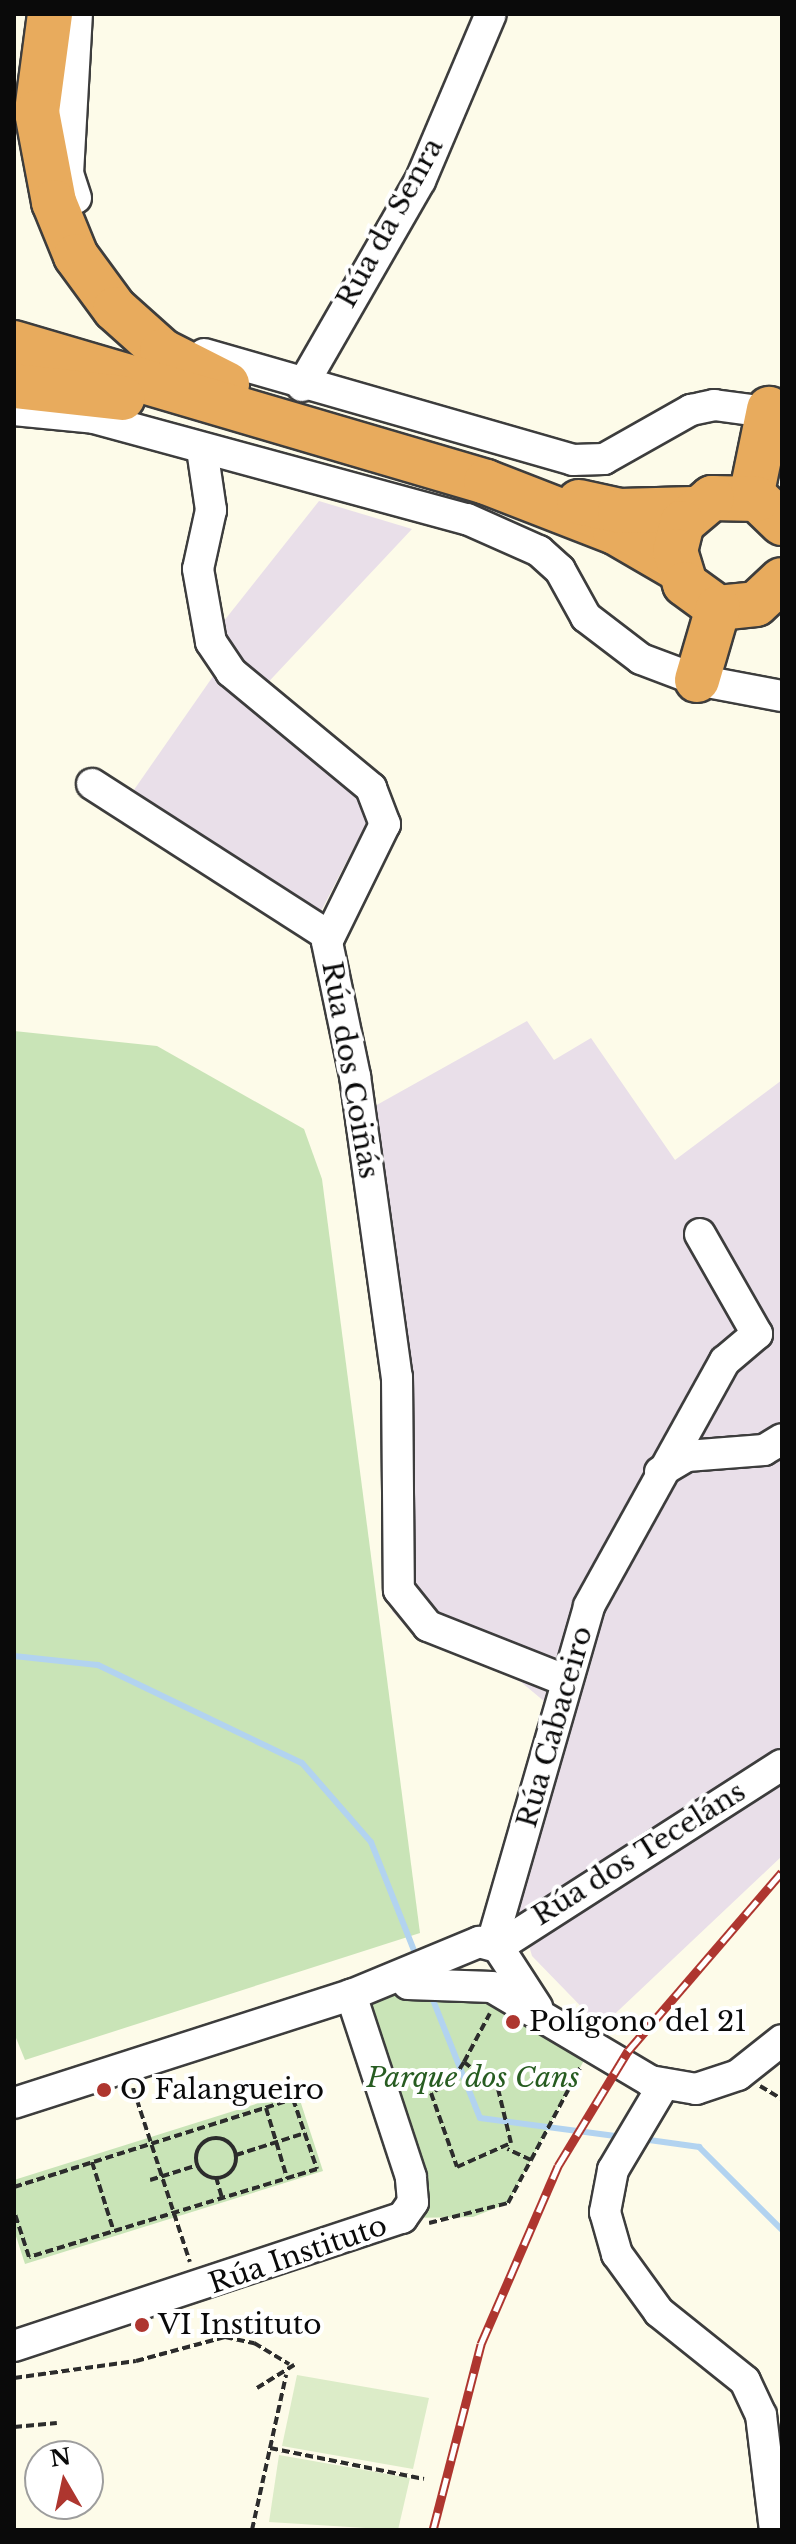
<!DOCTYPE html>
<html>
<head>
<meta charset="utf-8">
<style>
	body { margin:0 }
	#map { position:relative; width:796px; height:2544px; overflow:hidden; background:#fdfbe9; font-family:"Libre Baskerville",serif }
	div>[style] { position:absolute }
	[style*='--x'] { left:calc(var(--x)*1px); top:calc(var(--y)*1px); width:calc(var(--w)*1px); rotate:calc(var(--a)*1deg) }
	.industrial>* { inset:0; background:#e9dfe9 }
	.green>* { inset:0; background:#c9e4b7 }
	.pitch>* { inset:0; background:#dcecc8 }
	.stream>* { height:6px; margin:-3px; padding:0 3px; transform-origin:3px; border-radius:3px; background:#b2d3f0 }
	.path>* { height:4px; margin-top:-2px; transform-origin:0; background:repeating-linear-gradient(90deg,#2c2c2c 0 8px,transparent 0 12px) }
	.path>.ring { margin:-2px; padding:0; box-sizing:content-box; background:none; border:4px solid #2c2c2c; border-radius:50% }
	.roads { filter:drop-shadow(2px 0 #3d3d3d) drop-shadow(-2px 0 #3d3d3d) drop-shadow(0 2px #3d3d3d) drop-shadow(0 -2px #3d3d3d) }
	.minor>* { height:30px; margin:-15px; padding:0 15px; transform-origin:15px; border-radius:15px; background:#fff }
	.highway>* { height:44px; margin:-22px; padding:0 22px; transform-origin:22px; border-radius:22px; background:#e8ab5d }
	.rail>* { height:9px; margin-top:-4.5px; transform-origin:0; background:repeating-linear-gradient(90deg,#fff 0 18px,#ae362f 0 36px); box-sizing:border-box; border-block:2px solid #ae362f }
	.dots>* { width:22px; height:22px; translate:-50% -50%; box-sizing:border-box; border:4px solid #fff; border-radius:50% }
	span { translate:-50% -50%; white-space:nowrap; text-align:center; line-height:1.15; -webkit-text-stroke:8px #fff; paint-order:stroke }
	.street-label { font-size:28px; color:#0a0a0a }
	.poi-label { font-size:28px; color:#0a0a0a }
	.left { translate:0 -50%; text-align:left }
	.park-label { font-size:28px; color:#275c21; font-style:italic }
	.frame { position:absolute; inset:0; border:16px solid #0a0a0a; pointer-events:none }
	.north { position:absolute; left:24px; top:2440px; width:80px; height:80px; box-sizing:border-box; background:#fff; border:2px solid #9d9d9d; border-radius:50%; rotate:351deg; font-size:22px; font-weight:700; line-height:32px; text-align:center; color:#0a0a0a }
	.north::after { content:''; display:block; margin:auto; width:28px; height:36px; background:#ae362f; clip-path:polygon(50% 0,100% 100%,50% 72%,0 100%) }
</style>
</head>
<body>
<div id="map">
	<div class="industrial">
		<i style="clip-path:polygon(319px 501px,412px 529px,260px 691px,212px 636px)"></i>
		<i style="clip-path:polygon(216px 672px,357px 785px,370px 816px,317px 919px,129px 797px)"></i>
		<i style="clip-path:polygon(527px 1021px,554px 1060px,591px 1038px,675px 1160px,782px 1080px,782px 1856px,601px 2027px,532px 1956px,516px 1901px,545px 1702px,521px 1682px,414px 1636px,392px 1611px,382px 1386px,357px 1116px)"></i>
	</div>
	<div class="green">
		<i style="clip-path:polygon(14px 1031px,157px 1046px,304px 1129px,322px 1179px,420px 1933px,25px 2060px,14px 2033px)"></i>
		<i style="clip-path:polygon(444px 1982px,590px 2049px,508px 2203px,473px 2217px,402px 2218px,413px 2201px,351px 1995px)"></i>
		<i style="clip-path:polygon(297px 2091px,323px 2171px,25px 2264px,14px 2230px,14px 2180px)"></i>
	</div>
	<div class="pitch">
		<i style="clip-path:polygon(297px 2375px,429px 2398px,413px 2469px,282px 2446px)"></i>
		<i style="clip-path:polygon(279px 2455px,410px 2478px,398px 2530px,269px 2522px)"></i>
	</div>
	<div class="stream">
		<i style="--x:14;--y:1656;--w:84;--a:6.1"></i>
		<i style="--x:98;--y:1665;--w:226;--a:25.7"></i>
		<i style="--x:302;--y:1763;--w:105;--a:48.9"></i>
		<i style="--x:371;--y:1842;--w:125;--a:68.4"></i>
		<i style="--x:431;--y:1995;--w:132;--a:68.3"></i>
		<i style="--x:480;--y:2118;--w:144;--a:7.6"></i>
		<i style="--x:642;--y:2139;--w:58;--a:8"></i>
		<i style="--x:699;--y:2147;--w:117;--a:45"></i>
	</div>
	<div class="path">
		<i style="--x:464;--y:2062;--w:22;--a:122"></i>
		<i style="--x:452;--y:2081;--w:24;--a:150"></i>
		<i style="--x:431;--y:2093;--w:78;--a:70.6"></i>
		<i style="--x:457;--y:2167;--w:59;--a:-24"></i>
		<i style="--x:511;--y:2143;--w:56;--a:-103.5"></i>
		<i style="--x:498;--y:2089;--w:43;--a:-141.5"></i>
		<i style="--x:464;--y:2062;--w:55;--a:-62"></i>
		<i style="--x:760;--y:2086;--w:26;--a:31"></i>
		<i style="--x:133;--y:2088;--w:183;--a:71.9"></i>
		<i style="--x:266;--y:2108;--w:73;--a:73.3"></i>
		<i class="ring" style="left:196px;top:2138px;width:36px;height:36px"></i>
		<i style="--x:236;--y:2155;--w:72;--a:-17.7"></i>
		<i style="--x:531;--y:2160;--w:106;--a:-62"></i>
		<i style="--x:92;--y:2162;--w:73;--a:72.6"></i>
		<i style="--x:216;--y:2177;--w:22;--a:74"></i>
		<i style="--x:150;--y:2180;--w:50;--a:-17.4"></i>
		<i style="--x:14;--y:2187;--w:293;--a:-17.5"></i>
		<i style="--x:293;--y:2099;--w:74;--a:71.1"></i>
		<i style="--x:317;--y:2169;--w:301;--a:163"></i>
		<i style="--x:29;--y:2257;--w:48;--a:-108.1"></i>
		<i style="--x:429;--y:2223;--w:81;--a:-14.2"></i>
		<i style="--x:508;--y:2203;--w:49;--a:-61.9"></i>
		<i style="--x:531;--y:2160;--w:26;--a:-155"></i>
		<i style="--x:14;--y:2378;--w:123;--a:-7.9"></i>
		<i style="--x:136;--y:2361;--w:92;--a:-15.1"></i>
		<i style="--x:225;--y:2337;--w:30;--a:12"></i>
		<i style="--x:254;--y:2343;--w:41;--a:31"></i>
		<i style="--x:257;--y:2388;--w:44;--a:-31.9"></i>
		<i style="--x:14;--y:2427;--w:43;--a:-5.3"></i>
		<i style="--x:270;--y:2448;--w:157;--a:11.4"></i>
		<i style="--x:252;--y:2530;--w:159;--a:-77.6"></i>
	</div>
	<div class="roads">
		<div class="minor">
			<i style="--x:76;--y:198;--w:25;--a:-108"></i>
			<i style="--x:68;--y:174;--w:160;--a:-86.8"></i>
			<i style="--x:204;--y:354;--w:384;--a:16"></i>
			<i style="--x:573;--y:460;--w:31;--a:-2"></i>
			<i style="--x:604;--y:459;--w:100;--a:-29.4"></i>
			<i style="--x:691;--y:410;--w:24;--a:-12"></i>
			<i style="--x:714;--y:405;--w:69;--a:7.5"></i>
			<i style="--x:302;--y:386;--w:237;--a:-60.1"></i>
			<i style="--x:420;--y:181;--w:181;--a:-67"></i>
			<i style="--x:14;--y:410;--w:80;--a:5.7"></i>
			<i style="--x:94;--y:418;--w:386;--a:15.2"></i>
			<i style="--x:467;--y:519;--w:79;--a:24"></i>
			<i style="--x:539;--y:551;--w:28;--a:42"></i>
			<i style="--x:560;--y:570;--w:54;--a:61"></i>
			<i style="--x:586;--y:617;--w:69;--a:37.4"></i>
			<i style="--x:641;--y:659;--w:60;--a:20.6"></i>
			<i style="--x:697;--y:680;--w:86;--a:10.7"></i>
			<i style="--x:202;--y:449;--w:62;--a:81.6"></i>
			<i style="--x:211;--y:510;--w:60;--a:102.4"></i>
			<i style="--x:198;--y:569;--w:74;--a:79.9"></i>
			<i style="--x:211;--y:642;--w:36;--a:56"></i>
			<i style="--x:231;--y:672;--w:182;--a:39.6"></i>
			<i style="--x:371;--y:788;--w:39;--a:69"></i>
			<i style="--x:385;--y:824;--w:131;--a:116.2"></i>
			<i style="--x:327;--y:942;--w:137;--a:78.2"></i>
			<i style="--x:355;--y:1076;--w:304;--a:82.1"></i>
			<i style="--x:397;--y:1377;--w:213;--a:89.5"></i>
			<i style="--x:399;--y:1590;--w:46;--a:51.1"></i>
			<i style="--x:428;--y:1626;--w:144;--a:21.6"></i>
			<i style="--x:92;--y:784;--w:282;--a:32.7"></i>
			<i style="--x:660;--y:1472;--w:31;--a:-31"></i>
			<i style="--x:687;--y:1456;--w:77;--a:-4.5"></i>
			<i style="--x:764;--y:1450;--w:21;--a:-31"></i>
			<i style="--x:492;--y:1943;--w:351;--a:-73.9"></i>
			<i style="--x:589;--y:1606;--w:280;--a:-61"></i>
			<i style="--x:725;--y:1361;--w:42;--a:-40.2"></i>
			<i style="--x:757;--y:1334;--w:115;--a:-119.7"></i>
			<i style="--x:498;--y:1947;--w:337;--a:-32.7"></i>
			<i style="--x:408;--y:1984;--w:84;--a:2"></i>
			<i style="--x:492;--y:1987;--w:184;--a:30.7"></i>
			<i style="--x:650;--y:2081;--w:47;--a:9.9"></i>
			<i style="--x:696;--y:2089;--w:44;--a:-18.4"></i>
			<i style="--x:738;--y:2075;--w:56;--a:-38.5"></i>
			<i style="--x:664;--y:2084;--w:100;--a:120.7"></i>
			<i style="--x:613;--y:2170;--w:43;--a:100.8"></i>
			<i style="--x:605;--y:2212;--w:44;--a:74.1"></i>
			<i style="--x:617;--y:2254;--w:72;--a:54.1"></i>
			<i style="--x:659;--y:2312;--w:110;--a:38.7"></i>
			<i style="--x:745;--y:2381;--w:38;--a:65"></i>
			<i style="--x:761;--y:2415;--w:116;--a:83.1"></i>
			<i style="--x:14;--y:2103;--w:354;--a:-17.8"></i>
			<i style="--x:351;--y:1995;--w:139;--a:-22.5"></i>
			<i style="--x:479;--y:1942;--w:20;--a:15"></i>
			<i style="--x:498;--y:1947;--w:72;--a:57"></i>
			<i style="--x:14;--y:2346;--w:409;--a:-18.3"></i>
			<i style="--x:402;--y:2218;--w:19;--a:-55"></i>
			<i style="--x:413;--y:2202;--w:25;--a:-95"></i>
			<i style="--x:411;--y:2177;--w:192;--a:-108.2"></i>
		</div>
		<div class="highway">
			<i style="--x:50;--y:14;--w:99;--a:97.6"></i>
			<i style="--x:37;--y:112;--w:92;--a:79.3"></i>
			<i style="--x:54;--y:202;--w:58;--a:67.8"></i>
			<i style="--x:76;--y:256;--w:66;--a:53.7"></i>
			<i style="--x:115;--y:309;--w:63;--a:41.8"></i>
			<i style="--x:162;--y:351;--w:73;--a:26.9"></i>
			<i style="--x:14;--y:343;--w:492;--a:16.4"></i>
			<i style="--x:486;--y:482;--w:138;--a:21.2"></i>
			<i style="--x:615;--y:532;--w:72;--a:30.1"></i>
			<i style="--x:14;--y:386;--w:109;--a:6.3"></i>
			<i style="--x:751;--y:497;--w:90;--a:-78.4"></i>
			<i style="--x:579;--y:502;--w:42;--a:12.4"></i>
			<i style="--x:620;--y:511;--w:73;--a:-1.6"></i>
			<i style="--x:782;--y:523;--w:35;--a:-136"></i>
			<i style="--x:757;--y:499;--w:45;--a:-178.7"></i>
			<i style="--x:712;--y:498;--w:39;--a:140"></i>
			<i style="--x:682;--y:523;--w:29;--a:104"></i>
			<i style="--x:675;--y:551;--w:34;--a:73"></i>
			<i style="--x:685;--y:584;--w:41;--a:36"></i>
			<i style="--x:718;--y:608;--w:38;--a:-6"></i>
			<i style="--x:756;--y:604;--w:35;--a:-43"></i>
			<i style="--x:697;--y:680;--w:75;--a:-73.7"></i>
		</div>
	</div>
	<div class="rail">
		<i style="--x:433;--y:2530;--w:192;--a:-75.5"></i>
		<i style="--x:481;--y:2344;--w:194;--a:-66.6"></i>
		<i style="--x:558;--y:2166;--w:135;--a:-58.7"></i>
		<i style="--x:628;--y:2051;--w:236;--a:-49.3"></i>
	</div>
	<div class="dots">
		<i style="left:513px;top:2022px;background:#ae362f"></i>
		<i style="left:104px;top:2090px;background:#ae362f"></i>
		<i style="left:142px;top:2325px;background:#ae362f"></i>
	</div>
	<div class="street-label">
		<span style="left:390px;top:223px;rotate:-61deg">Rúa da Senra</span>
		<span style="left:350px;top:1070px;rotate:80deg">Rúa dos Coiñás</span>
		<span style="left:555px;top:1727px;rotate:-74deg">Rúa Cabaceiro</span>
		<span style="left:639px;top:1854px;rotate:-32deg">Rúa dos Teceláns</span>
		<span style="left:298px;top:2255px;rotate:-19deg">Rúa Instituto</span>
	</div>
	<div class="poi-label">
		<span class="left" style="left:529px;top:2022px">Polígono del 21</span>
		<span class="left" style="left:120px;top:2090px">O Falangueiro</span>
		<span class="left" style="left:158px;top:2325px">VI Instituto</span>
	</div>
	<div class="park-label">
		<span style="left:473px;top:2078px">Parque dos Cans</span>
	</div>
	<div class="frame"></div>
	<div class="north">N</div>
</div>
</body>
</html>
